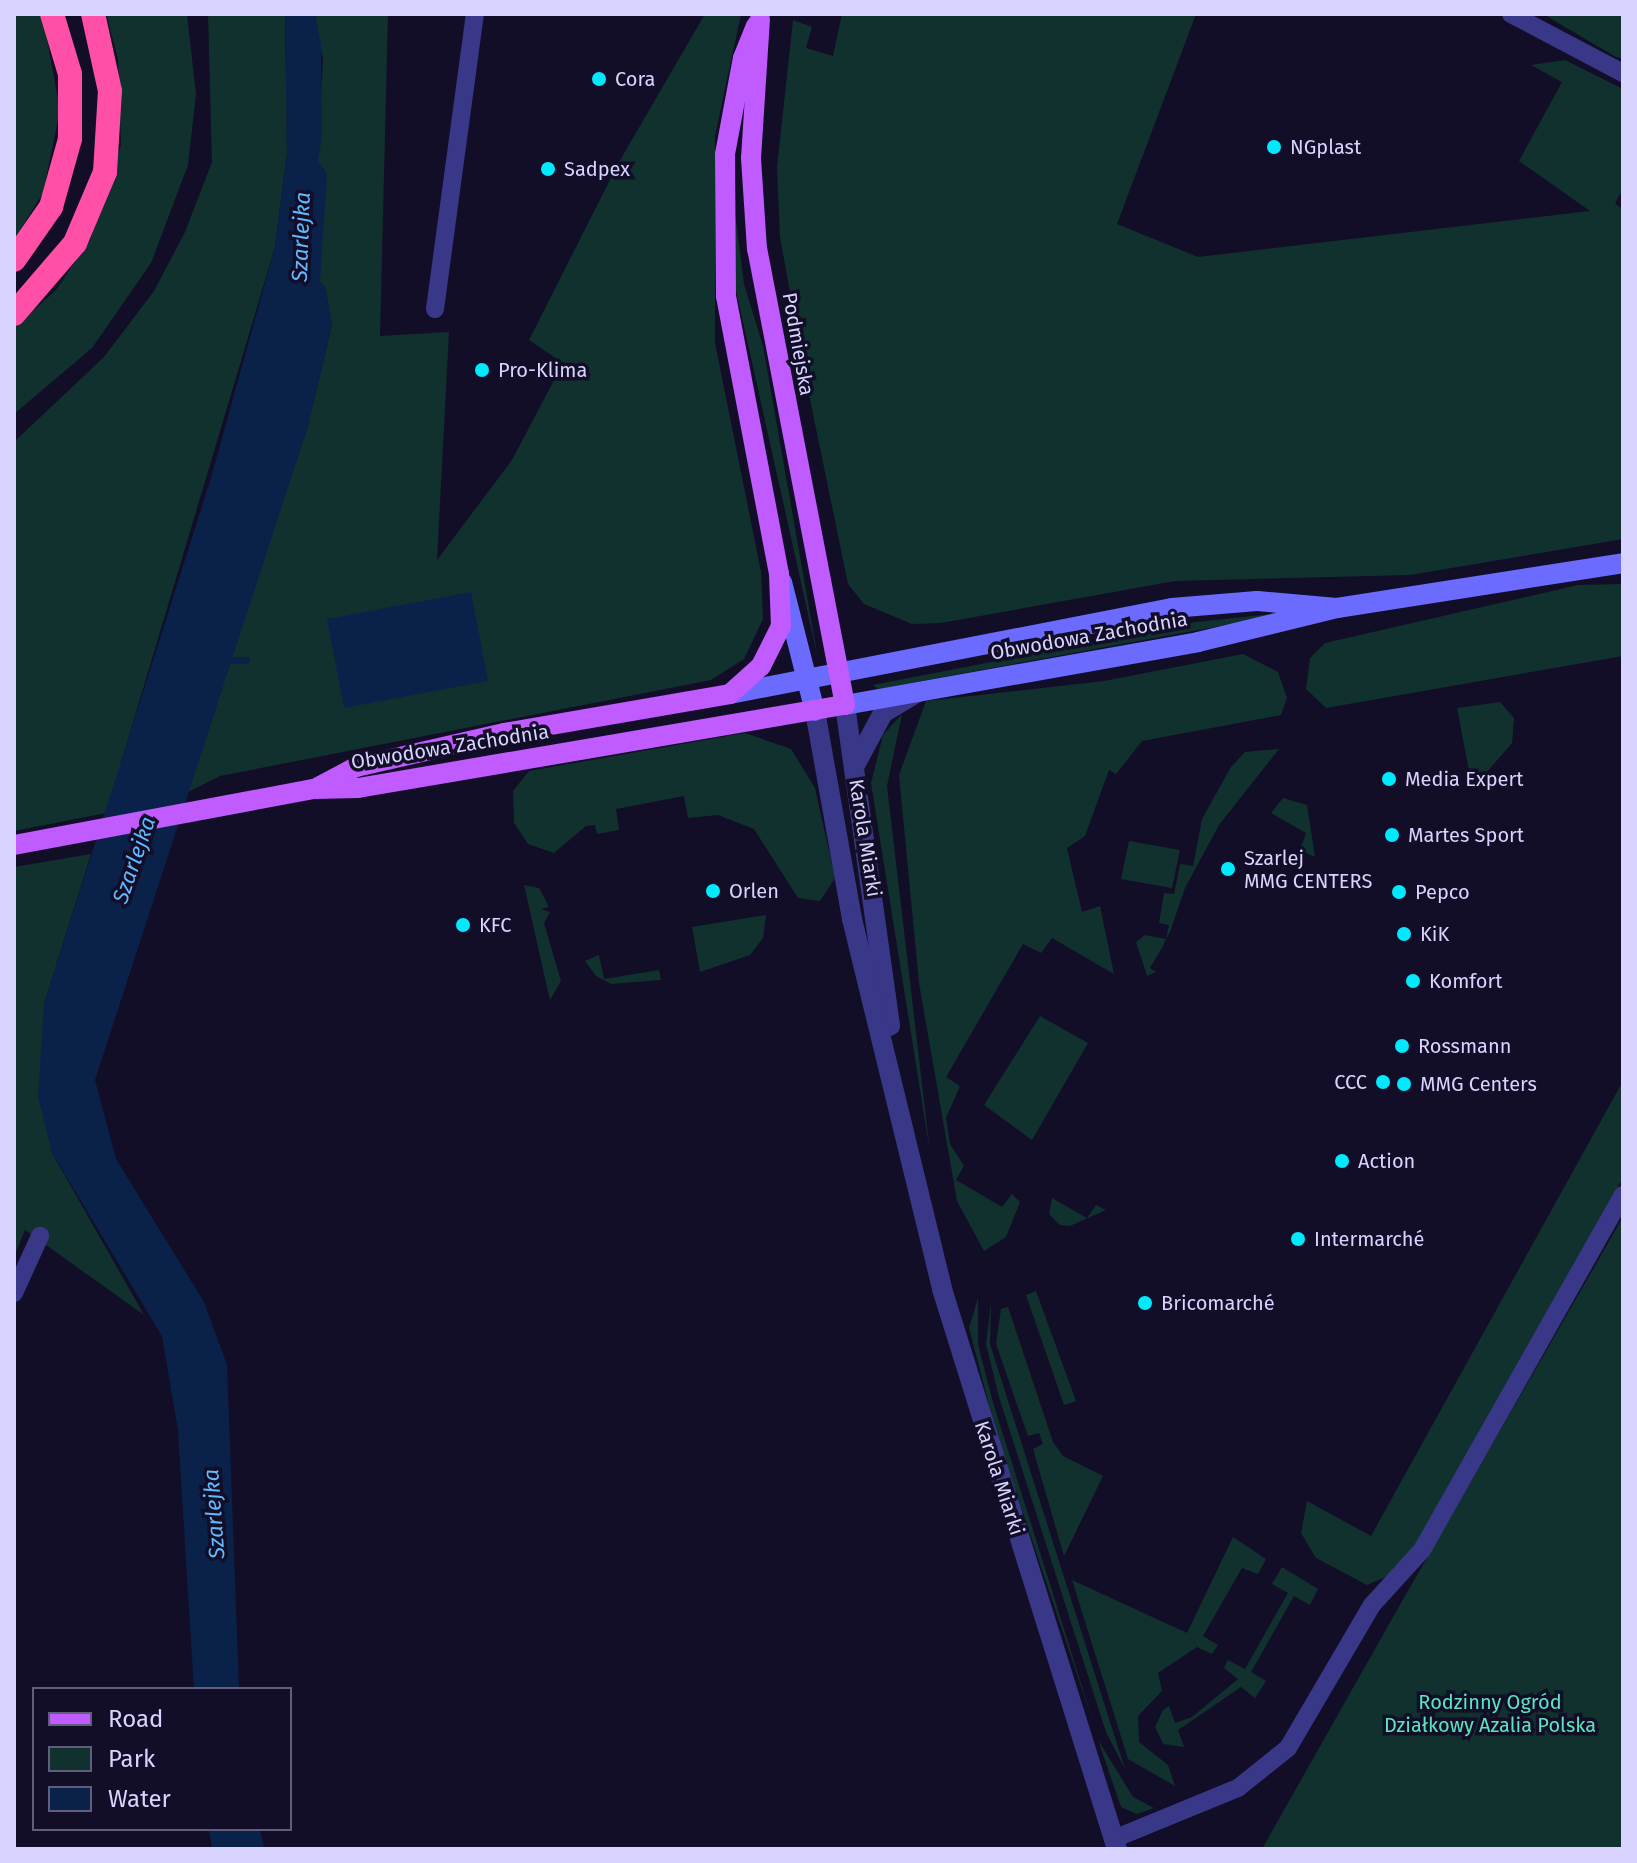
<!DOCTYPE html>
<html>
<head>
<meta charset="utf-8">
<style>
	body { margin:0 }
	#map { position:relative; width:1637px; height:1863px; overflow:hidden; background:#120e27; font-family:"Fira Sans",sans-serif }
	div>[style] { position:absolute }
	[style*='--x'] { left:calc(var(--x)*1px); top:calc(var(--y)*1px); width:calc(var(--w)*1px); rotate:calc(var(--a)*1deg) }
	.green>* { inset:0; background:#11312f }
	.water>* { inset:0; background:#0a224a }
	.stream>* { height:7px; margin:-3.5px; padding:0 3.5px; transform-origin:3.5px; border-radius:3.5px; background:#0a224a }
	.river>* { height:42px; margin:-21px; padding:0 21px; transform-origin:21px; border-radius:21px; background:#0a224a }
	.minor>* { height:18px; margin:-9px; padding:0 9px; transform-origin:9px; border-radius:9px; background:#393788 }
	.tertiary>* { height:20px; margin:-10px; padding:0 10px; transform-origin:10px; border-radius:10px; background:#393788 }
	.secondary>* { height:20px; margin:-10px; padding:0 10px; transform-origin:10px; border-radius:10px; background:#6c6bff }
	.primary>* { height:20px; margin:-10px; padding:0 10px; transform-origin:10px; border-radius:10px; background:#bf5bff }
	.motorway>* { height:24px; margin:-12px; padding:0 12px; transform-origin:12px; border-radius:12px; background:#ff4fa6 }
	.dots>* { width:22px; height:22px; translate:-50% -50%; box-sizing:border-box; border:4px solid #120e27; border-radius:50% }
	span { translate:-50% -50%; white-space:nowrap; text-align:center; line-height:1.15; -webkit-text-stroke:7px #120e27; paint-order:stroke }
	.poi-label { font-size:20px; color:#d8d4ff }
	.left { translate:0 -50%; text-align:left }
	.right { translate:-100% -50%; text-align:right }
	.street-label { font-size:20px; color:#d8d4ff }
	.park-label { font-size:20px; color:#5ae5c0 }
	.water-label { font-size:22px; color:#62b8ff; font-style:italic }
	.frame { position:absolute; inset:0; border:16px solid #d8d4ff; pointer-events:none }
	.legend { position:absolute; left:32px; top:1687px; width:260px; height:144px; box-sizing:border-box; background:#120e27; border:2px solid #615d7d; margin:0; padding:10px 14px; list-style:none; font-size:24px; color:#d8d4ff }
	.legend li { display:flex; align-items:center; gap:16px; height:40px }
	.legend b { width:40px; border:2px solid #615d7d }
</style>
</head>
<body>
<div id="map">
	<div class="green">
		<i style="clip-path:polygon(14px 14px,39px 14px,44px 23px,60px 110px,43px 193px,14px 240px)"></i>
		<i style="clip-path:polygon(106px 14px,187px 14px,196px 94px,188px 165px,151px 263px,92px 348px,14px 414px,14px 328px,56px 290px,90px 240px,121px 145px,118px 59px)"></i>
		<i style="clip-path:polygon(208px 14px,285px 14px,287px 153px,275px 247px,106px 813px,14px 831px,14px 442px,104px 357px,154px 291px,185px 232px,212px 162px)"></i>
		<i style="clip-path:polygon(315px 14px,388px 14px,380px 336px,449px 332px,437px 560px,512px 460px,563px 363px,529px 340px,619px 162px,705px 14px,741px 14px,715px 136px,715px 343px,761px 572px,763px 619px,744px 659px,711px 680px,220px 776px,184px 794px,307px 429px,332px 325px,325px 287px,294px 256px,308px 225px,317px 170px,323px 60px)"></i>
		<i style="clip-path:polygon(842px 14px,1196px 14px,1117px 224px,1198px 257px,1590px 211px,1519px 161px,1562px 82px,1531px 65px,1565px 60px,1623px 89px,1623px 189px,1615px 203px,1623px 210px,1623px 539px,1410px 575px,1175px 581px,941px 623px,912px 624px,864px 604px,848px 584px,805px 375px,780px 237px,777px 167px,793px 20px,812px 27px,806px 48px,833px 56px)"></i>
		<i style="clip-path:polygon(1543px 14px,1623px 14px,1623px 59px,1616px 57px)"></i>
		<i style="clip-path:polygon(734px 205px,744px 284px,763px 346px,818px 659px,731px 268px)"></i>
		<i style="clip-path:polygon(1623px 584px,1623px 656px,1326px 708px,1306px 689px,1310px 658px,1325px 643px,1578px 585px)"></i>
		<i style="clip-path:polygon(1302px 611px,878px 689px,873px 685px,1196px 622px)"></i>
		<i style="clip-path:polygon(1243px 654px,1278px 672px,1287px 698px,1281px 715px,1142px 741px,1116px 774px,1109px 770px,1085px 836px,1067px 848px,1082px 912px,1100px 906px,1114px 974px,1052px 938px,1041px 953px,1023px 944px,946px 1077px,960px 1086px,946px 1118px,950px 1144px,964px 1166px,956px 1180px,1002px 1207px,1012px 1194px,1020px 1202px,1006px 1237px,984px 1251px,957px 1201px,919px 983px,899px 775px,926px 701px,1104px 681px)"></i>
		<i style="clip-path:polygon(1500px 702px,1514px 718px,1512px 743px,1486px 773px,1470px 776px,1457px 708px)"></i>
		<i style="clip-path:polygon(902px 714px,887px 786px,930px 1152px,871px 783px,883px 735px)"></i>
		<i style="clip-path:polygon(745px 733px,791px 749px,815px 788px,835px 878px,820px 901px,798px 898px,754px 829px,718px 815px,688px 818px,684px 796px,616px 809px,619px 830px,597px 834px,595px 825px,586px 826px,554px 853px,528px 844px,514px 823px,513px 791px,529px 771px)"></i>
		<i style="clip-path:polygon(1279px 749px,1219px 825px,1185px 888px,1170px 932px,1166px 939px,1163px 946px,1150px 968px,1156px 972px,1147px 976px,1136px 942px,1145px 935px,1166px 939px,1169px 925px,1159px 923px,1164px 893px,1174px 894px,1180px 864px,1193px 866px,1202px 819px,1231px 767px,1245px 752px)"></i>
		<i style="clip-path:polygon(1283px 798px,1307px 805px,1315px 857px,1300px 850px,1306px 833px,1271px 813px)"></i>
		<i style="clip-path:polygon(1129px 841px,1180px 850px,1172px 888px,1121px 879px)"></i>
		<i style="clip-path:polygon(91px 854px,44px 1004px,52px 1153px,144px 1315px,25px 1230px,14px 1257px,14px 867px)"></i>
		<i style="clip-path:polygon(524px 885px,539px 888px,549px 907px,541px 909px,550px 912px,544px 923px,561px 981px,550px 1000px)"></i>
		<i style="clip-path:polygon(766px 915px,763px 938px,750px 955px,700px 972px,692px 927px)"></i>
		<i style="clip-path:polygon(599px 955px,604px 979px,659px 970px,661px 980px,611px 984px,596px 976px,585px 961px)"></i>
		<i style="clip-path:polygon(1040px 1016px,1088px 1043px,1032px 1140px,984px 1105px)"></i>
		<i style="clip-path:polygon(1623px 1081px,1623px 1178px,1417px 1545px,1388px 1576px,1367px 1585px,1316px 1558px,1301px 1533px,1307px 1501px,1371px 1536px)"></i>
		<i style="clip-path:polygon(1052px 1198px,1087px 1218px,1096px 1205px,1106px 1210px,1070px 1226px,1060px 1225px,1049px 1214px)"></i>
		<i style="clip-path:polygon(1623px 1217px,1623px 1849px,1262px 1849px,1401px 1603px)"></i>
		<i style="clip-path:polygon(1036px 1291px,1076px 1401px,1064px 1405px,1026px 1295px)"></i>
		<i style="clip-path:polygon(978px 1298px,978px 1344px,992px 1399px,1095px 1728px,997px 1435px,969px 1328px)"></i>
		<i style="clip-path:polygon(991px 1303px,990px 1344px,1125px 1769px,1106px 1732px,999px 1397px,986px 1344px)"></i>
		<i style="clip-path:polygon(1008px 1307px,1053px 1442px,1063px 1456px,1103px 1476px,1064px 1556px,1033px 1449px,1043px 1444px,1039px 1433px,1028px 1436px,996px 1344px,1001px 1309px)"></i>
		<i style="clip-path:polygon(1233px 1537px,1266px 1559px,1258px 1574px,1242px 1568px,1203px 1636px,1218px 1645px,1212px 1654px,1197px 1647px,1158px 1673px,1162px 1691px,1138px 1716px,1139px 1742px,1168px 1765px,1175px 1786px,1128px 1759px,1072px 1580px,1187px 1633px)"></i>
		<i style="clip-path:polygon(1282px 1567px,1318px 1589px,1310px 1605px,1294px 1596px,1251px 1672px,1266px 1681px,1255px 1698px,1241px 1687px,1178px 1730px,1184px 1747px,1163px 1744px,1155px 1727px,1163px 1710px,1169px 1706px,1175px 1723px,1192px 1717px,1238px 1679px,1224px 1668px,1228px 1660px,1245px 1669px,1288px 1593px,1272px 1584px)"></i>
		<i style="clip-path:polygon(1098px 1740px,1133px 1797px,1154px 1808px,1137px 1814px,1121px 1807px)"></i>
	</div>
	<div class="water">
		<i style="clip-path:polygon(285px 14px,315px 14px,321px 45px,322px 137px,308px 225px,294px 256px,325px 287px,332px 324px,307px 429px,95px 1080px,116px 1159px,204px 1302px,227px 1365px,239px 1689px,194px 1689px,178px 1430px,162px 1336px,52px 1153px,38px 1096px,44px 1004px,211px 478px,275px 247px,287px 153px)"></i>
		<i style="clip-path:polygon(471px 592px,488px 681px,344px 708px,327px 619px)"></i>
		<i style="clip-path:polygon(209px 1829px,260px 1829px,264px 1849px,212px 1849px)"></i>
	</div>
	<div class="stream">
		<i style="--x:224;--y:660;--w:22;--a:0"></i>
	</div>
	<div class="river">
		<i style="--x:296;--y:324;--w:145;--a:-86.1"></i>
	</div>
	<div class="minor">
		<i style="--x:1511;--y:14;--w:127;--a:27.8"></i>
		<i style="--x:435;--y:309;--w:298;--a:-82.3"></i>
		<i style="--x:14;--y:1293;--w:63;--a:-65.5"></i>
		<i style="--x:1116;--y:1838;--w:132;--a:-22.3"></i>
		<i style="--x:1238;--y:1788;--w:64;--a:-38.7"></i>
		<i style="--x:1288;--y:1748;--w:166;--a:-59.6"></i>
		<i style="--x:1372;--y:1605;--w:74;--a:-47.7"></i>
		<i style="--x:1422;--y:1550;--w:408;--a:-60.5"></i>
	</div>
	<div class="tertiary">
		<i style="--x:845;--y:705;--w:324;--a:82"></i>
		<i style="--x:815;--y:711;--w:211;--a:79.9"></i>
		<i style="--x:852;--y:919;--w:381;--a:76.3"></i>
		<i style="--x:942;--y:1289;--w:587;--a:72.65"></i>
		<i style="--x:854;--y:767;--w:61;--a:-61.8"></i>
		<i style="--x:883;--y:713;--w:39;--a:-31"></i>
	</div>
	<div class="secondary">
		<i style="--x:782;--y:582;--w:133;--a:75.7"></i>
		<i style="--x:730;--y:694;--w:450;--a:-11"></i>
		<i style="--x:1172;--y:608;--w:85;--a:-4.7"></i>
		<i style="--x:1257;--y:601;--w:80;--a:5"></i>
		<i style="--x:845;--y:705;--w:359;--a:-10.1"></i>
		<i style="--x:1198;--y:642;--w:143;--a:-13.7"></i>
		<i style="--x:1337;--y:608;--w:290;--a:-8.9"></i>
	</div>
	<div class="primary">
		<i style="--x:318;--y:787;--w:43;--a:-27.8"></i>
		<i style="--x:356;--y:767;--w:152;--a:-12.9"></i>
		<i style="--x:504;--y:733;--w:229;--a:-9.8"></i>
		<i style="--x:730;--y:694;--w:42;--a:-42.1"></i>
		<i style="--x:761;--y:666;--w:45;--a:-63.4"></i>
		<i style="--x:781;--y:626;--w:52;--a:-92.2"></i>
		<i style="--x:779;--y:574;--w:283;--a:-100.8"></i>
		<i style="--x:726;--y:296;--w:142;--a:-90.4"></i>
		<i style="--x:725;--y:154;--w:98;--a:-79.4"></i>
		<i style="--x:743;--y:58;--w:35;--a:-68"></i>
		<i style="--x:14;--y:845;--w:305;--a:-10.6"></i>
		<i style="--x:314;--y:789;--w:44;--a:-1.3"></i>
		<i style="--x:358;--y:788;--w:494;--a:-9.7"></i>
		<i style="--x:845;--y:705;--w:464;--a:-100.9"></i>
		<i style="--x:757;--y:249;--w:91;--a:-93.8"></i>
		<i style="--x:751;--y:158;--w:139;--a:-86.3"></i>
	</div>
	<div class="motorway">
		<i style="--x:14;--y:260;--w:65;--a:-55.1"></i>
		<i style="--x:51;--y:207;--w:71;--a:-74.4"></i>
		<i style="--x:70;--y:139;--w:65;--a:-90"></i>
		<i style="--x:70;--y:74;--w:63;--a:-106.7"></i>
		<i style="--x:14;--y:314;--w:94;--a:-49.3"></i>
		<i style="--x:75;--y:243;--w:77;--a:-67.1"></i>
		<i style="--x:105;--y:172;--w:81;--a:-86.5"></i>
		<i style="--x:110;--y:91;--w:79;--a:-102.4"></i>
	</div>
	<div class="dots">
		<i style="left:599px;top:79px;background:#00e9ff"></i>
		<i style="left:1274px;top:147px;background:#00e9ff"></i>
		<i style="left:548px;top:169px;background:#00e9ff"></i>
		<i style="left:482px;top:370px;background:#00e9ff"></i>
		<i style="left:1389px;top:779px;background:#00e9ff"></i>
		<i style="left:1392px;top:835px;background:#00e9ff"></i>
		<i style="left:1228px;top:869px;background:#00e9ff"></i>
		<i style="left:713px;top:891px;background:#00e9ff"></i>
		<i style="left:1399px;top:892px;background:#00e9ff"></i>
		<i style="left:463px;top:925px;background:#00e9ff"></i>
		<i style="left:1404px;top:934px;background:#00e9ff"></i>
		<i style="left:1413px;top:981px;background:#00e9ff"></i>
		<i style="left:1402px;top:1046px;background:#00e9ff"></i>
		<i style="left:1383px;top:1082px;background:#00e9ff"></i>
		<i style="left:1404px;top:1084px;background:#00e9ff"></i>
		<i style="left:1342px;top:1161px;background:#00e9ff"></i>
		<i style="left:1298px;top:1239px;background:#00e9ff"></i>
		<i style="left:1145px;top:1303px;background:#00e9ff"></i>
	</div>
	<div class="poi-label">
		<span class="left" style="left:615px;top:79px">Cora</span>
		<span class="left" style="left:1290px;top:147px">NGplast</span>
		<span class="left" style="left:564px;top:169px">Sadpex</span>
		<span class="left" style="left:498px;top:370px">Pro-Klima</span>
		<span class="left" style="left:1405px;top:779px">Media Expert</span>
		<span class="left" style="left:1408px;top:835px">Martes Sport</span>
		<span class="left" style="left:1244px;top:870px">Szarlej<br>MMG CENTERS</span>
		<span class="left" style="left:729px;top:891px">Orlen</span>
		<span class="left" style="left:1415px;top:892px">Pepco</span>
		<span class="left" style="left:479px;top:925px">KFC</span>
		<span class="left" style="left:1420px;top:934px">KiK</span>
		<span class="left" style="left:1429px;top:981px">Komfort</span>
		<span class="left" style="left:1418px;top:1046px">Rossmann</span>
		<span class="right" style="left:1367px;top:1082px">CCC</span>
		<span class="left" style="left:1420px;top:1084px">MMG Centers</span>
		<span class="left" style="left:1358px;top:1161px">Action</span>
		<span class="left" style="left:1314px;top:1239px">Intermarché</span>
		<span class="left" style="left:1161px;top:1303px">Bricomarché</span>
	</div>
	<div class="street-label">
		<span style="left:798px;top:344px;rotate:80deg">Podmiejska</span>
		<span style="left:1089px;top:636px;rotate:-10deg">Obwodowa Zachodnia</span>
		<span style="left:450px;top:747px;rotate:-9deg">Obwodowa Zachodnia</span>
		<span style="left:865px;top:838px;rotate:81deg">Karola Miarki</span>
		<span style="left:999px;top:1478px;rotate:72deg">Karola Miarki</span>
	</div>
	<div class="park-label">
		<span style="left:1490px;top:1714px">Rodzinny Ogród<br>Działkowy Azalia Polska</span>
	</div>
	<div class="water-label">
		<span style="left:301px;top:237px;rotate:-88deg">Szarlejka</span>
		<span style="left:134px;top:860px;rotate:-71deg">Szarlejka</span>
		<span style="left:214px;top:1514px;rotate:-94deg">Szarlejka</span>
	</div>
	<div class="frame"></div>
	<ul class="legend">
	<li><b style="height:10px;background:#bf5bff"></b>Road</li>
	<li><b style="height:22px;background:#11312f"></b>Park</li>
	<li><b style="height:22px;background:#0a224a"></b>Water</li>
	</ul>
</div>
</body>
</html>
